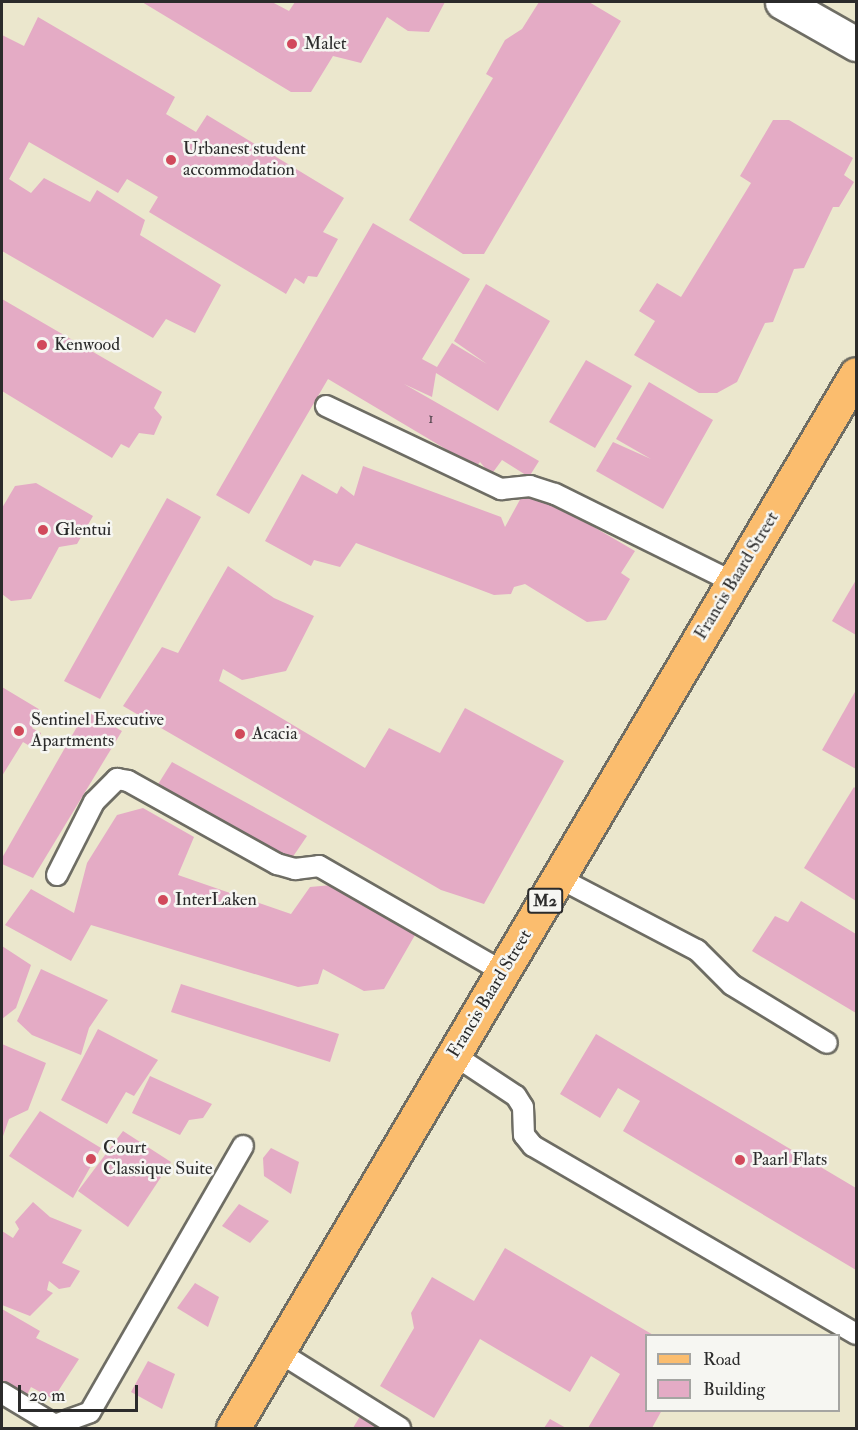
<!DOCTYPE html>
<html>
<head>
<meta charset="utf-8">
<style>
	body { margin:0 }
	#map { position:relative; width:858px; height:1430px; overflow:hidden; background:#ebe7cd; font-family:"IM FELL Double Pica",serif }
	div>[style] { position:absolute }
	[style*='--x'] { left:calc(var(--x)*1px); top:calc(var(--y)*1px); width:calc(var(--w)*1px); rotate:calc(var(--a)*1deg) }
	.building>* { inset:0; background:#e4abc5 }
	.roads { filter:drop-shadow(2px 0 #6e6d64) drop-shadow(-2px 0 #6e6d64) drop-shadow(0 2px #6e6d64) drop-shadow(0 -2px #6e6d64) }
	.service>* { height:20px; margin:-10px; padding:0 10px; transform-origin:10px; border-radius:10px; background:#fff }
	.minor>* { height:33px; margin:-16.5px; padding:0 16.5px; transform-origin:16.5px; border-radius:16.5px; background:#fff }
	.primary>* { height:33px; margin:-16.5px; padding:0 16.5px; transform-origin:16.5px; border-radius:16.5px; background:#fbbd6e }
	.dots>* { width:16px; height:16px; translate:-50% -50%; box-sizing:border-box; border:3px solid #f6f6f2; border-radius:50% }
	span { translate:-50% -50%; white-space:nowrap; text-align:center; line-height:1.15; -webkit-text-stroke:5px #f6f6f2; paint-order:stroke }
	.number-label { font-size:15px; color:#594b52 }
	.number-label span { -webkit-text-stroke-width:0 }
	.shield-label span { padding:2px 4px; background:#f6f6f2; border:2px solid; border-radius:4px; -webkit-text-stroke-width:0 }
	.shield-label { font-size:16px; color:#2b2b2b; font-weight:700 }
	.poi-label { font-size:18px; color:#2b2b2b }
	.left { translate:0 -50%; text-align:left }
	.street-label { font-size:18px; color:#2b2b2b }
	.frame { position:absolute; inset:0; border:3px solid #2b2b2b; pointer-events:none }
	.legend { position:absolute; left:645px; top:1334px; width:195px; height:78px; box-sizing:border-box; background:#f6f6f2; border:2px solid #a5a5a2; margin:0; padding:8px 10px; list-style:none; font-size:18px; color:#2b2b2b }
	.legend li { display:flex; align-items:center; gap:12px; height:30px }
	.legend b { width:30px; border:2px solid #a5a5a2 }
	.scale { position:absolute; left:18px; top:1385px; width:120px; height:27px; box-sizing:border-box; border:3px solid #2b2b2b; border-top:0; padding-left:8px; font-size:18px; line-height:21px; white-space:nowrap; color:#2b2b2b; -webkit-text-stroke:4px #f6f6f2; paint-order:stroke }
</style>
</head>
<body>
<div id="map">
	<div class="building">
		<i style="clip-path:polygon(142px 2px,272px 2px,289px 11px,295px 2px,445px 2px,429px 32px,408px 31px,387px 17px,361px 63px,333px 56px,311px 92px,291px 92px)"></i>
		<i style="clip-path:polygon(539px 2px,589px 2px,621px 21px,484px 254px,463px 254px,409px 220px,493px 78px,486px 74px,505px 40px,522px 29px)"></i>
		<i style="clip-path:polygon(38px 17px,175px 97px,166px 114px,196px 132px,207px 115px,344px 198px,323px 232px,338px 239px,317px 277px,308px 276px,304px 284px,295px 278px,286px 294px,149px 212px,158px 197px,127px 179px,118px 193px,29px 142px,9px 179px,31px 193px,44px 178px,90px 202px,97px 190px,145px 220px,140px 235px,221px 285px,195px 333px,166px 319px,153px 338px,2px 251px,2px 35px,24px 46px)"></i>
		<i style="clip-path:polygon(773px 120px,789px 120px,853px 158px,844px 175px,854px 182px,839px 207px,833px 207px,804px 268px,794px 269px,773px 322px,765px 323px,737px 382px,717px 393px,699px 393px,634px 355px,655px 321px,639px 311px,657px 283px,681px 297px,751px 183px,740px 176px)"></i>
		<i style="clip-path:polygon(373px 223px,470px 279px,422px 359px,437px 367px,452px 343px,487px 364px,454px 341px,486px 284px,550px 321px,498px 411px,436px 373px,432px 397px,404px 384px,539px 461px,529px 477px,502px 460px,491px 475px,480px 462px,476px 467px,328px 379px,249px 514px,216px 495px)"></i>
		<i style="clip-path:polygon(2px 299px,162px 392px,154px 408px,162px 417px,154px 435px,139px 433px,129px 448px,121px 444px,112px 458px,2px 391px)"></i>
		<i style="clip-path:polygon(586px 360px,632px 386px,595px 448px,549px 422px)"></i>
		<i style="clip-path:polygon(649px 382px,713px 420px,663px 509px,596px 471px,613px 442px,651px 459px,616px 439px)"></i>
		<i style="clip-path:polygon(363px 466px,501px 517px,505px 527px,522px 496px,544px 498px,635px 551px,621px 573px,630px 579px,606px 620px,587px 622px,525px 584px,514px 587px,511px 594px,494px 595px,356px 543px,340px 567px,314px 560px,311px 566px,265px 541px,302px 474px,337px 494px,341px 486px,354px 496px)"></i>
		<i style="clip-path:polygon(36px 483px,93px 516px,77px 544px,59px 547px,31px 599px,11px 601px,2px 594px,2px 508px,15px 486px)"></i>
		<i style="clip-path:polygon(167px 498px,201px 517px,100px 699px,64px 681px)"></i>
		<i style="clip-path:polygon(228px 566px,274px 598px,314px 616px,286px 671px,242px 680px,223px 669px,219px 681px,365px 768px,389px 728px,440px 753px,465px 708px,564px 761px,484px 904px,441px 890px,123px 706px,162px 647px,178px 653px)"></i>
		<i style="clip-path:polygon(856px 580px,856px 635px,832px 621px)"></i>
		<i style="clip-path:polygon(2px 687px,42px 711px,32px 728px,41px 733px,33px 748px,23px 742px,2px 776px)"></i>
		<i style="clip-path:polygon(856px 690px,856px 769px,822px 750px)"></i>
		<i style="clip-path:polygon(86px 711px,122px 731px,33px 878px,2px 864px,2px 858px)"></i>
		<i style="clip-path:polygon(172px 762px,307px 836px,290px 861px,155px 789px)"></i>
		<i style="clip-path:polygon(854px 787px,856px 789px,856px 901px,804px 868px)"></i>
		<i style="clip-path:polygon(143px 808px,194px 837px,178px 875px,291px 914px,310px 887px,332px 885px,415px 935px,384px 989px,364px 991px,323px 969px,318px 984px,298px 987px,91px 925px,71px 961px,5px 925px,31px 889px,74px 913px,87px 863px,117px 815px)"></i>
		<i style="clip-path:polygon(801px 901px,856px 934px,856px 1013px,752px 951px,775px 916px,788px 922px)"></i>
		<i style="clip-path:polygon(2px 946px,31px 965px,16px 1008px,2px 1019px)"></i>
		<i style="clip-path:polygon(41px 969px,108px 1000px,89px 1028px,81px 1055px,32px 1035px,17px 1021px)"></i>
		<i style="clip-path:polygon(181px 984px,339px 1034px,330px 1062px,171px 1012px)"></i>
		<i style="clip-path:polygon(98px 1029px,158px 1060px,134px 1096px,126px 1092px,107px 1124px,61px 1100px)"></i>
		<i style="clip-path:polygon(596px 1034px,856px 1188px,856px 1270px,623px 1131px,640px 1101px,618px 1088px,600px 1118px,560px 1094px)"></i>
		<i style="clip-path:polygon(2px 1044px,46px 1063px,28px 1110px,9px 1119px,2px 1139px)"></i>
		<i style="clip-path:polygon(150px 1076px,212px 1104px,203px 1118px,189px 1120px,180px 1135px,132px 1113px)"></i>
		<i style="clip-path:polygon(40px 1111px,101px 1148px,73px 1198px,9px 1156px)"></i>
		<i style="clip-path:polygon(123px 1131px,171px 1162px,128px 1227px,78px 1191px)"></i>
		<i style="clip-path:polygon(271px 1148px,299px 1162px,291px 1194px,264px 1176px,263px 1158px)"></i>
		<i style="clip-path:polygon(33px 1202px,50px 1217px,82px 1230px,62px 1263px,80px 1271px,70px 1287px,59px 1289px,49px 1281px,47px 1290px,53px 1293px,30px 1316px,2px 1305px,2px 1231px,13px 1238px,19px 1229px,15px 1222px)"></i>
		<i style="clip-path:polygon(239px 1204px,269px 1221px,250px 1243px,222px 1226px)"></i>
		<i style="clip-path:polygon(505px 1248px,655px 1336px,646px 1336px,646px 1410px,662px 1410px,652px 1428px,588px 1428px,620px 1374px,591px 1356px,570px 1392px,480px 1339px,434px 1418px,380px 1386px,414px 1328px,411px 1313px,432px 1277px,474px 1301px)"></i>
		<i style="clip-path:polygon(195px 1283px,219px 1297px,208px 1327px,177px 1308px)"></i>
		<i style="clip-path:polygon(2px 1309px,40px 1331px,36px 1338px,79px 1359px,53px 1399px,31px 1387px,27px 1395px,2px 1380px)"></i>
		<i style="clip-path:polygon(148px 1361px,175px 1374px,162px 1409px,131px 1392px)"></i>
		<i style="clip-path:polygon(362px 1413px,389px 1428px,353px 1428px)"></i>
		<i style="clip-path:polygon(550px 1419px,566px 1428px,544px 1428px)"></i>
	</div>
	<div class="roads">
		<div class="service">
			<i style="--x:326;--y:406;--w:194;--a:25.4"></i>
			<i style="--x:501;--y:489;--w:29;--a:-6"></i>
			<i style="--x:530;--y:486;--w:26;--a:18"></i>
			<i style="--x:555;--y:494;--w:199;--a:26.3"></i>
			<i style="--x:57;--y:875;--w:82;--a:-63.1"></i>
			<i style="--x:94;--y:802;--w:33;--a:-45"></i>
			<i style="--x:117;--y:779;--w:11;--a:10"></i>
			<i style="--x:128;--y:781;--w:171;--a:29.1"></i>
			<i style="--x:277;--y:864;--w:19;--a:16"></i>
			<i style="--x:295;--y:869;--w:24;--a:-7"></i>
			<i style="--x:319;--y:866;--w:212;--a:29.9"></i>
			<i style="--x:559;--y:878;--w:156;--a:27.6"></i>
			<i style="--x:697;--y:950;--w:49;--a:45"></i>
			<i style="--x:732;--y:985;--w:111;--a:31.4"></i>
			<i style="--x:454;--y:1055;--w:74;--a:33.5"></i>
			<i style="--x:516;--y:1096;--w:13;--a:58"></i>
			<i style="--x:523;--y:1107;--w:28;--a:88"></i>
			<i style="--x:524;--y:1135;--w:14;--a:51"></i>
			<i style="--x:533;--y:1146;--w:374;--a:30.2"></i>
			<i style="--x:279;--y:1352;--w:143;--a:32.1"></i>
			<i style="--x:2;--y:1393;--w:62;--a:31.1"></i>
			<i style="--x:55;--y:1425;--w:37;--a:-20"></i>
			<i style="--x:90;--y:1412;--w:307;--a:-60.1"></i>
		</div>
		<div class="minor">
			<i style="--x:782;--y:2;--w:85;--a:29.6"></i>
		</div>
		<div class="primary">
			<i style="--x:233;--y:1428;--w:1224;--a:-59.41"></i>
		</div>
	</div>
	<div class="dots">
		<i style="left:292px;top:44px;background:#d1495b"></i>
		<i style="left:171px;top:160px;background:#d1495b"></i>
		<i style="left:42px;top:345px;background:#d1495b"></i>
		<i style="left:43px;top:530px;background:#d1495b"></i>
		<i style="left:19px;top:731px;background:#d1495b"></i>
		<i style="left:240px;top:734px;background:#d1495b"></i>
		<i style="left:163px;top:900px;background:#d1495b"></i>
		<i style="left:91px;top:1159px;background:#d1495b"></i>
		<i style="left:740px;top:1160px;background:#d1495b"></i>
	</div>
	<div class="number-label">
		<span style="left:431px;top:419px">1</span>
	</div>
	<div class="shield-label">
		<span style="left:545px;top:901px">M2</span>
	</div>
	<div class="poi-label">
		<span class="left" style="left:304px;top:44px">Malet</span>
		<span class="left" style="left:183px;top:160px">Urbanest student<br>accommodation</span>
		<span class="left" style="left:54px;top:345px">Kenwood</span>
		<span class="left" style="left:55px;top:530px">Glentui</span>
		<span class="left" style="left:31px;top:731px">Sentinel Executive<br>Apartments</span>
		<span class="left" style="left:252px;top:734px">Acacia</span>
		<span class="left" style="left:175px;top:900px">InterLaken</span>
		<span class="left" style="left:103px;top:1159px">Court<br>Classique Suite</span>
		<span class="left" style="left:752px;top:1160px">Paarl Flats</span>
	</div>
	<div class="street-label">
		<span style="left:737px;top:576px;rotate:-59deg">Francis Baard Street</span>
		<span style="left:490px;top:994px;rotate:-59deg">Francis Baard Street</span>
	</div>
	<div class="frame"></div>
	<ul class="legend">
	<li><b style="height:8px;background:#fbbd6e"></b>Road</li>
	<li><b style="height:16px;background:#e4abc5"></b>Building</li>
	</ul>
	<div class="scale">20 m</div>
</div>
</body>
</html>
